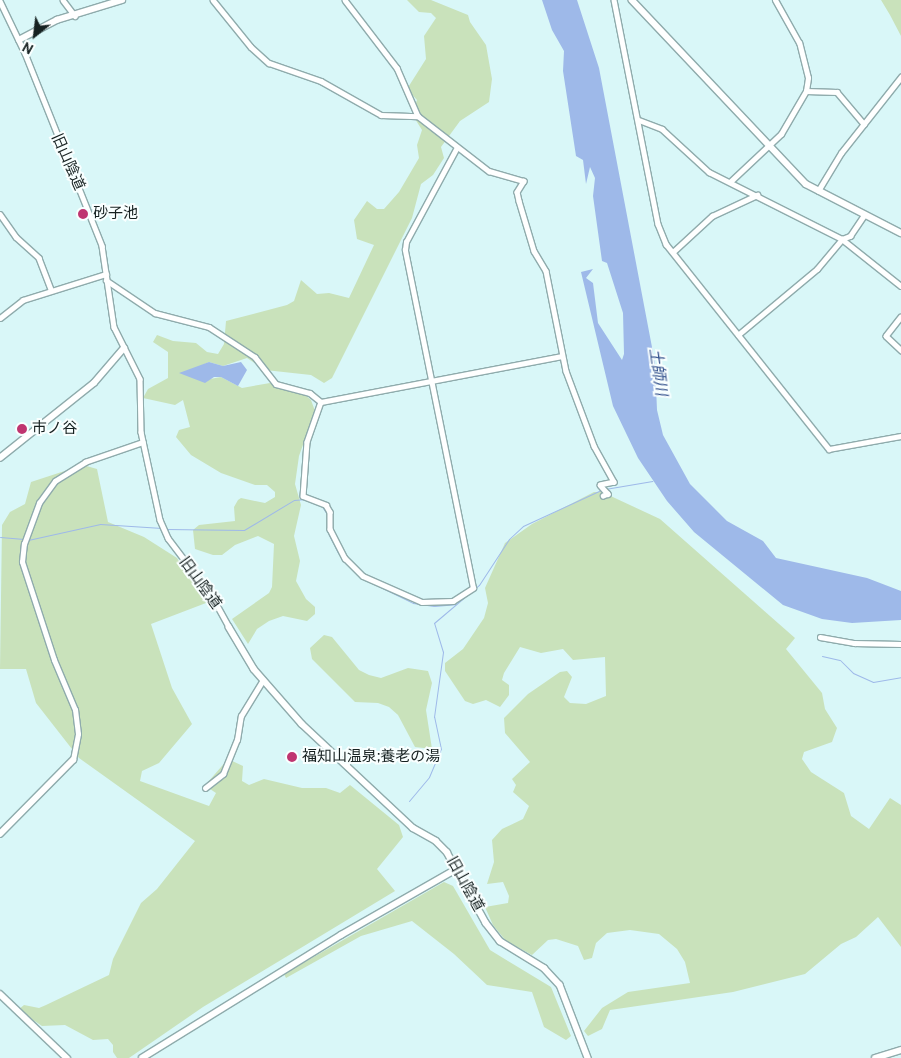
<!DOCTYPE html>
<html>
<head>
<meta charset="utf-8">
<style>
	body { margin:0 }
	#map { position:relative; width:901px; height:1058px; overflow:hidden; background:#d9f7f8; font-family:Cabin,"Noto Sans JP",sans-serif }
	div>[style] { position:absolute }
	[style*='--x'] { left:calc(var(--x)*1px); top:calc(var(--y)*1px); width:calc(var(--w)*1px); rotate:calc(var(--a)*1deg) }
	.green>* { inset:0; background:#c9e2bb }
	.water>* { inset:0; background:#9eb9e9 }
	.stream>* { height:1px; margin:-0.5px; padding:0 0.5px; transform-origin:0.5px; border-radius:0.5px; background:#9eb9e9 }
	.roads { filter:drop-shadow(1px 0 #8fabac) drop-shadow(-1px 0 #8fabac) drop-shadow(0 1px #8fabac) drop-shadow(0 -1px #8fabac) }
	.minor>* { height:4.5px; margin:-2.25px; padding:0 2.25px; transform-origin:2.25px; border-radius:2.25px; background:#fff }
	.tertiary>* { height:5.5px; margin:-2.75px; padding:0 2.75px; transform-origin:2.75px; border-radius:2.75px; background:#fff }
	.dots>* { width:14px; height:14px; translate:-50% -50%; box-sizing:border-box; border:2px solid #f9ffff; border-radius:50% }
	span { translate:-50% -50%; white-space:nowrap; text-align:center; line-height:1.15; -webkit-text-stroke:4px #f9ffff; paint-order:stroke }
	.street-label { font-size:15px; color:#162121 }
	.poi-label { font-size:15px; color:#162121 }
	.left { translate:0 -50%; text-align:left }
	.water-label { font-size:16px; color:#32508c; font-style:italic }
	.north { position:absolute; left:10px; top:10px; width:50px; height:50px; -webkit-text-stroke:4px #f9ffff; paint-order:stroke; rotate:209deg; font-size:14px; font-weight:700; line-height:20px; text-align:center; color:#162121 }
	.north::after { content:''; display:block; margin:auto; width:18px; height:22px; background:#162121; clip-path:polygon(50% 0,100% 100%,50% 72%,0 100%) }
</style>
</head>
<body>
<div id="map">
	<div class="green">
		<i style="clip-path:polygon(407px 0,431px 0,468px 15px,470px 22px,486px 45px,492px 79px,489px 102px,460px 121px,441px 147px,444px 158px,433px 175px,421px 184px,412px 218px,332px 378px,324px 383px,311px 375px,265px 370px,247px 358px,223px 366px,209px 362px,194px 369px,210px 379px,221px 377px,242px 388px,270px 383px,305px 395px,311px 400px,315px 411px,299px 456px,295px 484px,301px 505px,294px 536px,300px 561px,296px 581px,306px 599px,315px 607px,315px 614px,307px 621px,283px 616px,269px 621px,257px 629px,248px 644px,232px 619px,269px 593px,272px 587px,274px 544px,258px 536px,235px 545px,222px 555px,213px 555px,195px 549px,193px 530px,199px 525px,235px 521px,234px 507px,238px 500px,241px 498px,265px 503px,275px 497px,275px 492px,267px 485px,255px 485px,221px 473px,191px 455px,176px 437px,179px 430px,190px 427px,183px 400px,175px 405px,143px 398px,148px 389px,168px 378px,168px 352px,153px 342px,157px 335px,173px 341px,196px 343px,207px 352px,218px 354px,224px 344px,226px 321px,287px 305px,294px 301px,301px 280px,317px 294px,329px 293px,349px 298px,374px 245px,357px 239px,354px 220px,367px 201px,377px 209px,384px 209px,399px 192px,419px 158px,417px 145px,422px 130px,412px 114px,417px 100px,407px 89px,426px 59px,424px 36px,436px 18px,431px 13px,419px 12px)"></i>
		<i style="clip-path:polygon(881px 0,901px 0,901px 36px,890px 15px)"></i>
		<i style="clip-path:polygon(83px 465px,97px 469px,108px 522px,144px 537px,177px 558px,206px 603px,151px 624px,172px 688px,192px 724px,159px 763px,142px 771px,140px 781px,209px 806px,216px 793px,210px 789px,208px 782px,228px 759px,243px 766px,242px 781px,249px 785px,264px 779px,302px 788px,326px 788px,340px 793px,350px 785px,399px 825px,403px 837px,377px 869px,395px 891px,203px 1007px,129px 1058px,117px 1058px,113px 1052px,113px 1045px,108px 1039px,93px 1040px,65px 1025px,42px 1026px,18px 1010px,24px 1005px,39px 1008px,46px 1005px,109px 975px,113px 959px,141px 903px,157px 889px,195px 841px,79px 758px,36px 703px,26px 669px,0 669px,2px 525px,10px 512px,25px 504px,31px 482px)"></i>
		<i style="clip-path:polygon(594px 492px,602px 492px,660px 519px,795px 638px,786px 649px,822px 693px,825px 709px,837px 728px,832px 742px,804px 752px,802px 759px,811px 772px,844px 793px,851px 816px,869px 829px,890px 798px,901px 805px,901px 947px,878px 917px,856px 937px,841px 944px,805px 974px,733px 992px,610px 1010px,602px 1029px,588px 1036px,584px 1031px,602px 1008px,628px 992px,690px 983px,685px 962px,677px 949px,659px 934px,630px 930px,607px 933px,596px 943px,592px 958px,584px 960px,578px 946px,556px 939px,548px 940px,532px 955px,506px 941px,493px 925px,485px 907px,508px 903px,509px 896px,503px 882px,487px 884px,494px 862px,492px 840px,502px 829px,523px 819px,529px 806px,513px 792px,516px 785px,512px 779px,530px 762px,505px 733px,504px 718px,528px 694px,560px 672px,567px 671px,572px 677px,564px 697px,570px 703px,586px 704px,606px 696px,605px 657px,573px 660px,563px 649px,541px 653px,520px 647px,504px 673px,502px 680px,509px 685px,509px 695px,500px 707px,486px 700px,473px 704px,465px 701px,445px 671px,445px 663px,463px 649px,484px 618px,488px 603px,485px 588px,505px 543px,532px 524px)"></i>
		<i style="clip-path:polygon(324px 635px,332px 637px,359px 670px,369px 675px,381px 678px,408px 668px,428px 671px,432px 683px,426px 710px,432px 749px,415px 747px,398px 715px,389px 707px,378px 703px,355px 702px,312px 659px,310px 648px)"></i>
		<i style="clip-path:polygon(444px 882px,453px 886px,490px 950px,551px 987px,571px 1036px,566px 1040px,544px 1027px,532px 992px,487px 985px,454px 954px,412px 921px,361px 936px,286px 978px,284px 974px)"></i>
	</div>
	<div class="water">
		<i style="clip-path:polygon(542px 0,577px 0,599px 68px,655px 363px,657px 410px,663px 435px,690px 484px,727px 521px,763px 541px,776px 558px,867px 578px,901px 591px,901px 620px,852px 623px,822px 619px,783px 605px,694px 532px,667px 501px,638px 458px,613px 406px,581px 272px,593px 269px,586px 278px,593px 283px,598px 323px,622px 360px,624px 354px,623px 313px,607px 263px,602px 261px,593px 196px,595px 178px,590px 167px,586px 184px,583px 160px,576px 156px,563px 71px,564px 51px,552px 30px)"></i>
		<i style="clip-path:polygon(209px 362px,223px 366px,241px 362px,247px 370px,238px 386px,221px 377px,214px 377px,205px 383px,179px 373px)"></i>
	</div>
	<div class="stream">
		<i style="--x:605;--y:489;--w:48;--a:-9.7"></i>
		<i style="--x:321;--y:505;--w:11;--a:56"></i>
		<i style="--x:327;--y:514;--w:21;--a:85"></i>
		<i style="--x:329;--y:535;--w:20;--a:63"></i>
		<i style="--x:338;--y:553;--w:35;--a:46"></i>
		<i style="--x:362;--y:578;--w:57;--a:26.1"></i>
		<i style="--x:413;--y:603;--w:21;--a:8"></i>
		<i style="--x:434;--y:606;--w:21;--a:-5"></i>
		<i style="--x:166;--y:529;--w:78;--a:0.7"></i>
		<i style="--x:244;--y:530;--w:58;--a:-31"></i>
		<i style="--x:294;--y:500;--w:12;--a:-5"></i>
		<i style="--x:0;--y:537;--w:24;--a:5"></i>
		<i style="--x:28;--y:540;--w:74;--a:-12.5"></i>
		<i style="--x:100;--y:524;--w:62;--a:3.7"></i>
		<i style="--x:822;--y:656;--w:18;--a:13"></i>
		<i style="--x:840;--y:660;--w:18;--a:45"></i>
		<i style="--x:853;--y:673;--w:22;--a:24"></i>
		<i style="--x:873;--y:682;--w:28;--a:-10"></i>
		<i style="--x:409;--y:801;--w:31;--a:-50"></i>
		<i style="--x:429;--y:777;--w:30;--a:-67"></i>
		<i style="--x:441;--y:749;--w:33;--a:-102"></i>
		<i style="--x:434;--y:717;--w:66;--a:-82.1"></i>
		<i style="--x:443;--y:652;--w:30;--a:-107"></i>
		<i style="--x:434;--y:623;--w:59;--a:-40.2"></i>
		<i style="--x:479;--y:585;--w:55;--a:-56.9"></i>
		<i style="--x:509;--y:539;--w:19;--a:-43"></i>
		<i style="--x:523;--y:526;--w:86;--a:-24.8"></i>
	</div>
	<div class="roads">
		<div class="minor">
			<i style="--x:63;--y:0;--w:20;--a:53"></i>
			<i style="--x:213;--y:0;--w:60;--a:51"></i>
			<i style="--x:251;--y:47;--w:24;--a:42"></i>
			<i style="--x:269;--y:63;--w:55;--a:19.1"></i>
			<i style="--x:321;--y:81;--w:69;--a:29.5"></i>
			<i style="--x:381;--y:115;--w:37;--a:2"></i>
			<i style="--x:345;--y:0;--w:86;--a:52.6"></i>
			<i style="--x:397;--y:68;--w:52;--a:66.4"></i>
			<i style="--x:418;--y:116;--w:90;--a:37.8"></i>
			<i style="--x:489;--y:171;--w:36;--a:16"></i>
			<i style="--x:524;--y:181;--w:13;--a:122"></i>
			<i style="--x:517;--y:192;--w:9;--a:77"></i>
			<i style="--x:519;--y:201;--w:52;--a:73.3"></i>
			<i style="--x:534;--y:251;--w:23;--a:59"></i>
			<i style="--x:546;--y:271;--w:102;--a:78.7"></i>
			<i style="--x:566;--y:371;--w:80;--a:69.5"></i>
			<i style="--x:594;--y:446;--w:41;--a:60.9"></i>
			<i style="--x:614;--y:482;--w:14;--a:168"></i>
			<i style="--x:600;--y:485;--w:12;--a:48"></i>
			<i style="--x:608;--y:494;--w:5;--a:158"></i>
			<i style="--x:614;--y:0;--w:228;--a:78.9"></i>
			<i style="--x:658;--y:224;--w:22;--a:68"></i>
			<i style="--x:666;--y:244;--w:262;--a:51.5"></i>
			<i style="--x:829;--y:449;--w:73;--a:-10.2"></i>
			<i style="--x:0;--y:1;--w:58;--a:64.3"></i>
			<i style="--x:25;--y:53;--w:208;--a:68.2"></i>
			<i style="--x:102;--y:246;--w:82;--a:81.6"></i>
			<i style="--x:114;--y:327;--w:58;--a:63.4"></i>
			<i style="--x:140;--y:379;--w:53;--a:88.9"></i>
			<i style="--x:141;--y:432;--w:90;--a:77.8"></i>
			<i style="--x:160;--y:520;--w:20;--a:66"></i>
			<i style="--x:168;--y:538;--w:73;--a:52.8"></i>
			<i style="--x:212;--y:596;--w:35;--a:61"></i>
			<i style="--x:806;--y:91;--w:31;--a:2"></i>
			<i style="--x:837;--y:92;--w:42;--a:49.8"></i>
			<i style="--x:639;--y:120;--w:25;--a:21"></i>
			<i style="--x:662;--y:129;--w:64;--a:42.5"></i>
			<i style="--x:709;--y:172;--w:149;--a:26.7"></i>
			<i style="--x:842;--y:239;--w:75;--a:38.5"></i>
			<i style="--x:730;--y:182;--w:70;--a:-43.3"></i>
			<i style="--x:781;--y:134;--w:50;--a:-59.8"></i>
			<i style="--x:806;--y:91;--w:13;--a:-81"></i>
			<i style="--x:808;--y:78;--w:36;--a:-104"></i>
			<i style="--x:799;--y:43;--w:49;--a:-119.2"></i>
			<i style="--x:818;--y:191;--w:44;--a:-58.8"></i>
			<i style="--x:841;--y:153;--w:97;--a:-51.7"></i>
			<i style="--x:0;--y:214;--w:28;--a:55"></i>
			<i style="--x:16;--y:237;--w:31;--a:42"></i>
			<i style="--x:39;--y:258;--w:33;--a:69"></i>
			<i style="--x:673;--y:252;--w:53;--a:-42.7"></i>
			<i style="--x:712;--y:216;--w:50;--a:-25"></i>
			<i style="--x:106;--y:280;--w:59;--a:34"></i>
			<i style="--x:155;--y:313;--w:56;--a:14.5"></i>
			<i style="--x:209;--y:327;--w:55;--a:33.1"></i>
			<i style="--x:255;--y:357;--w:34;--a:52"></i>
			<i style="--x:276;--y:384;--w:35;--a:15"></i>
			<i style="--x:310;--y:393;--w:14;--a:39"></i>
			<i style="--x:321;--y:402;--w:245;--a:-10.8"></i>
			<i style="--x:901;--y:317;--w:24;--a:128"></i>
			<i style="--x:886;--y:336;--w:21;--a:43"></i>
			<i style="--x:0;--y:318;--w:29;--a:-38"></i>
			<i style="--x:23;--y:300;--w:87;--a:-17.4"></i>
			<i style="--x:738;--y:335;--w:103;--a:-39.9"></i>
			<i style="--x:817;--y:269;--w:39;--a:-50"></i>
			<i style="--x:842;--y:239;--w:9;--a:-21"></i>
			<i style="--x:850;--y:236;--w:25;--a:-56"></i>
			<i style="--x:321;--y:402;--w:42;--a:109.3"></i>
			<i style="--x:307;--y:442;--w:54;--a:94.2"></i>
			<i style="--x:303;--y:496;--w:25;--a:21"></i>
			<i style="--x:326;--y:505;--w:8;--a:60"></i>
			<i style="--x:330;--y:512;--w:17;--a:90"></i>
			<i style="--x:330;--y:529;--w:33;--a:63"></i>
			<i style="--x:345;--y:558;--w:25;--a:45"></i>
			<i style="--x:363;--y:576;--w:64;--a:23.8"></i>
			<i style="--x:422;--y:602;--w:31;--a:-2"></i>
			<i style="--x:453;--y:601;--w:24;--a:-33"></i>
			<i style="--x:473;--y:588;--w:345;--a:-101.4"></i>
			<i style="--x:405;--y:250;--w:8;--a:-83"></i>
			<i style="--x:406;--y:242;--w:106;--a:-61.7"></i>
			<i style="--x:820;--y:637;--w:35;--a:10"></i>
			<i style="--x:854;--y:643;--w:47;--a:1.2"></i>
			<i style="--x:73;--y:760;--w:26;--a:-79"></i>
			<i style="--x:78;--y:734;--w:24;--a:-97"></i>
			<i style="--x:75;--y:710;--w:54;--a:-112.8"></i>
			<i style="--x:54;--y:660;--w:103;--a:-108.1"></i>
			<i style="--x:22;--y:562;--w:18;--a:-84"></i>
			<i style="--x:24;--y:544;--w:44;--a:-69.9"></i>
			<i style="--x:39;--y:503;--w:27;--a:-54"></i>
			<i style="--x:55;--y:481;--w:36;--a:-32"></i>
			<i style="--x:85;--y:462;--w:61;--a:-19"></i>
			<i style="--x:205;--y:788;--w:23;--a:-38"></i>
			<i style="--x:223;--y:774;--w:37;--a:-68"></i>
			<i style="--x:237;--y:740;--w:24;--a:-81"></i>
			<i style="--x:241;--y:716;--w:42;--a:-58.6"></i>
		</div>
		<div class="tertiary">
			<i style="--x:632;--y:0;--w:253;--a:46.6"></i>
			<i style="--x:806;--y:184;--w:107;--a:27.3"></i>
			<i style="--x:19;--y:40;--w:43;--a:-27.8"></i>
			<i style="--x:57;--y:20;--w:68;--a:-17.1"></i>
			<i style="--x:0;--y:458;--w:120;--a:-38.6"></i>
			<i style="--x:94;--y:383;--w:46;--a:-49.4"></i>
			<i style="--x:229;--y:627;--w:49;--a:59.2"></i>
			<i style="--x:254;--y:669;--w:73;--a:48.9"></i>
			<i style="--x:302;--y:724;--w:152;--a:43.1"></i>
			<i style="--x:413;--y:828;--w:26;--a:29"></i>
			<i style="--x:436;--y:841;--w:16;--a:45"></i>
			<i style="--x:447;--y:852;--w:81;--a:61.2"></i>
			<i style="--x:486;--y:923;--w:23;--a:52"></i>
			<i style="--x:500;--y:941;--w:52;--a:31.5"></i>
			<i style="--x:544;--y:968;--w:23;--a:47"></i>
			<i style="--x:560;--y:985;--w:78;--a:69"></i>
			<i style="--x:0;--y:834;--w:104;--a:-45.4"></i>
			<i style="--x:0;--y:994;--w:93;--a:43.7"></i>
			<i style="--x:142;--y:1058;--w:234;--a:-31.7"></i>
			<i style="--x:341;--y:935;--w:131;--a:-29.7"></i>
			<i style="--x:875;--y:1058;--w:27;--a:-17"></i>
		</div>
	</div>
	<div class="dots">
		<i style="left:83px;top:214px;background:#bf3570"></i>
		<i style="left:22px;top:429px;background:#bf3570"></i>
		<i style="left:292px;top:757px;background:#bf3570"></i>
	</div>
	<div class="street-label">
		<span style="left:68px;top:162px;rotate:66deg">旧山陰道</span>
		<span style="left:200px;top:583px;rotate:54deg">旧山陰道</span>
		<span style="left:465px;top:884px;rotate:61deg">旧山陰道</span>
	</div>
	<div class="poi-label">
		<span class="left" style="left:93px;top:214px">砂子池</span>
		<span class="left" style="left:32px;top:429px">市ノ谷</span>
		<span class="left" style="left:302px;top:757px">福知山温泉;養老の湯</span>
	</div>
	<div class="water-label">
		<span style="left:658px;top:372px;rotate:82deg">土師川</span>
	</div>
	<div class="north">N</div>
</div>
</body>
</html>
